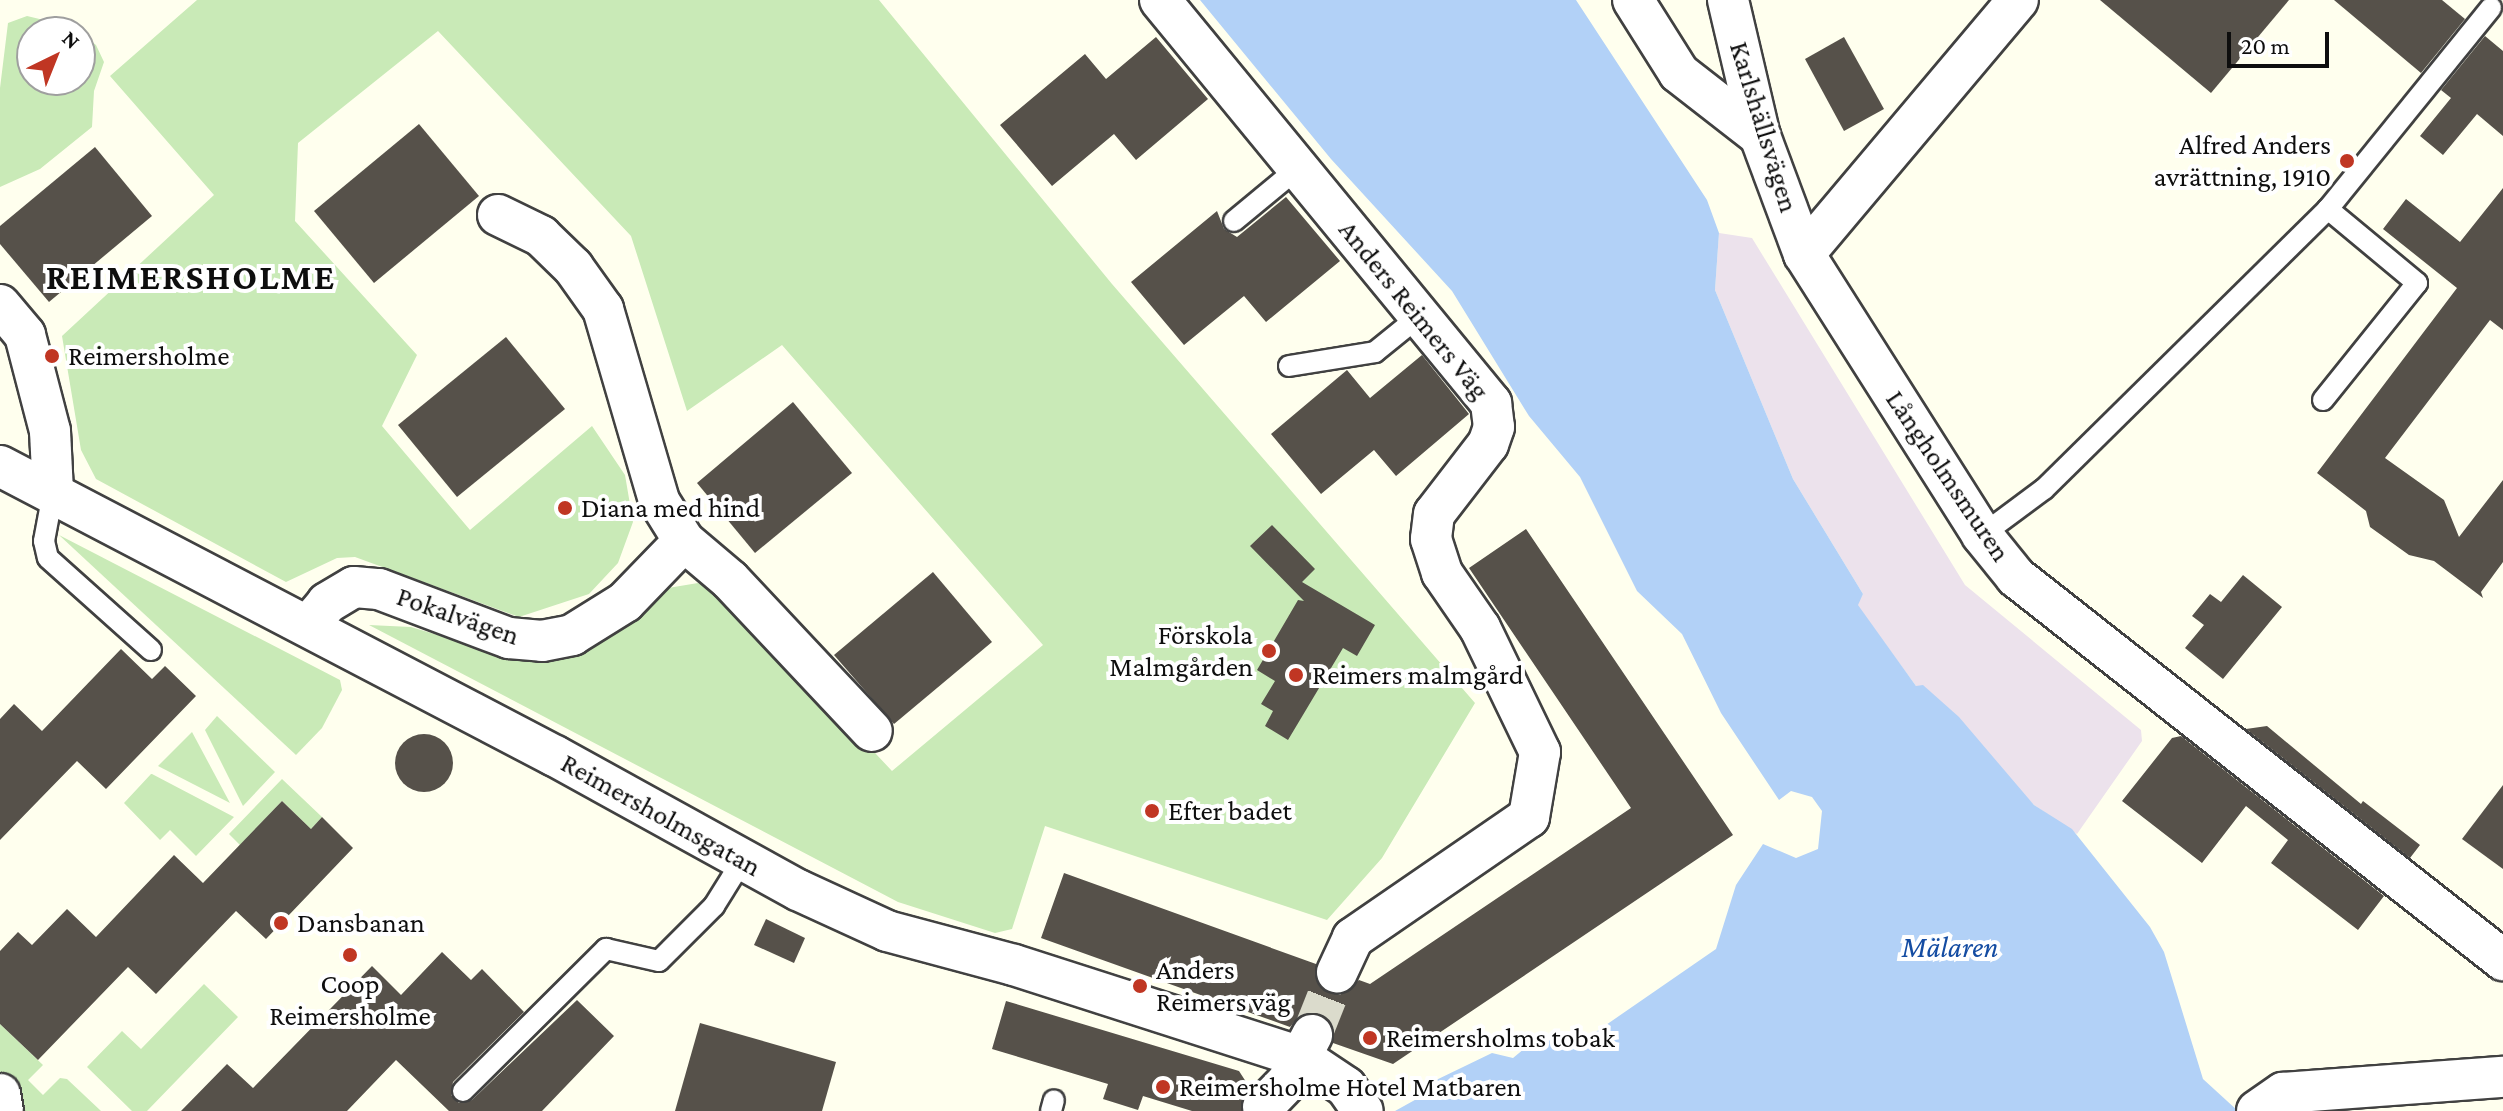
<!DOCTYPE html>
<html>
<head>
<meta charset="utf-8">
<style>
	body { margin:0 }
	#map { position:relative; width:2503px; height:1111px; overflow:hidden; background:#ffe; font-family:"Crimson Pro",serif }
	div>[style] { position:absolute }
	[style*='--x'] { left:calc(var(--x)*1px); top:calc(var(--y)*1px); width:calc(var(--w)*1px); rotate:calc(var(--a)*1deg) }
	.industrial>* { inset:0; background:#ece2ec }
	.green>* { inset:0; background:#c9eab7 }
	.water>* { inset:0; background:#b2d1f7 }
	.building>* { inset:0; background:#56514a }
	.round { border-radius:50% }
	.street-tunnel>* { height:40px; margin-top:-20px; transform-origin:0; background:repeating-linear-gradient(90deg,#dbdbcc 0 40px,transparent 0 60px) }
	.roads { filter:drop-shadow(2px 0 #414141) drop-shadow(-2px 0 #414141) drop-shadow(0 2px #414141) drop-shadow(0 -2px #414141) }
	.lane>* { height:20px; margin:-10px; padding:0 10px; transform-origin:10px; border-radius:10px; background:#fff }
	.street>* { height:40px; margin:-20px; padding:0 20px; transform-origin:20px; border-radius:20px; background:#fff }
	.dots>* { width:22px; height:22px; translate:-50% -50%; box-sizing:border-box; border:4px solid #fff; border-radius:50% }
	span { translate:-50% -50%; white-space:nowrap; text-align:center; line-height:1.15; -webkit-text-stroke:8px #fff; paint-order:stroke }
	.street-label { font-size:28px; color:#0e0e0e }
	.poi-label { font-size:28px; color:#0e0e0e }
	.right { translate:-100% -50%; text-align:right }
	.left { translate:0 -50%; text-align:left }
	.water-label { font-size:30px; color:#144ca2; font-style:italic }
	.district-label { font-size:36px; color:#0e0e0e; font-weight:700; letter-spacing:2px }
	.north { position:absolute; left:16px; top:16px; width:80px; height:80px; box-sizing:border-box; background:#fff; border:2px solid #9f9f9f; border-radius:50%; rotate:43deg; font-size:22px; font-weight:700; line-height:32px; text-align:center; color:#0e0e0e }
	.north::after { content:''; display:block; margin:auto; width:28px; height:36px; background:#c03623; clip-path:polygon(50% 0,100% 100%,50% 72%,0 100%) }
	.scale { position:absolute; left:2227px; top:32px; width:102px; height:36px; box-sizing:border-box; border:4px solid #0e0e0e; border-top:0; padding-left:10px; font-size:24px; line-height:28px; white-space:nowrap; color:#0e0e0e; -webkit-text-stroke:6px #fff; paint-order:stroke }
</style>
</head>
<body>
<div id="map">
	<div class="industrial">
		<i style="clip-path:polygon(1719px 233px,1752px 238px,1965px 585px,2141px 730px,2142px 741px,2077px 834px,2034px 805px,1916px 686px,1857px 605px,1863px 594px,1793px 479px,1715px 290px)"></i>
	</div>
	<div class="green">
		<i style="clip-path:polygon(197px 0,879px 0,1112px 284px,1475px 703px,1382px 858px,1327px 920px,1045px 826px,1012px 929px,995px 933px,898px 902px,369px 625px,411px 627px,527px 662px,575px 653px,668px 588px,698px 583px,734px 603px,892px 771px,1043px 645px,782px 345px,687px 411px,631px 236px,438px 31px,298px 143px,295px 221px,417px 355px,382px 426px,470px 530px,592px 426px,625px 475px,633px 522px,618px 563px,589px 594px,519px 617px,355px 557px,337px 558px,286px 582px,96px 479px,81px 450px,62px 336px,214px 195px,110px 76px)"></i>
		<i style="clip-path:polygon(evenodd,27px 16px,73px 27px,96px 45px,104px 62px,94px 91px,92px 127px,40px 169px,0 187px,0 88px,8px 23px,27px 16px,32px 32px,80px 32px,80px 80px,32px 80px,32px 32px)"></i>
		<i style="clip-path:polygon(59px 535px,340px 680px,342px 690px,322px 728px,296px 755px)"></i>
		<i style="clip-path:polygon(217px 716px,275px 772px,243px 806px,205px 730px)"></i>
		<i style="clip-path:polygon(192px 732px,230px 803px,158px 766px)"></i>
		<i style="clip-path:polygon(151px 774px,152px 774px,234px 817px,196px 856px,170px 830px,160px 840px,124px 803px)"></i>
		<i style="clip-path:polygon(282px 779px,322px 817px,311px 829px,282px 801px,240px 845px,229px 834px)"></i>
		<i style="clip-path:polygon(204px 984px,238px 1017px,147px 1111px,132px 1111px,87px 1067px,122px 1031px,141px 1049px)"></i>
		<i style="clip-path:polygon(0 1024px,43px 1065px,28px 1080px,43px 1095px,60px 1078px,67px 1079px,101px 1111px,0 1111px)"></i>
	</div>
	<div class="water">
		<i style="clip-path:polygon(1200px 0,1576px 0,1707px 200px,1719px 233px,1715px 290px,1793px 479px,1863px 594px,1858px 605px,1916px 686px,1923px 685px,1959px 717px,2034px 805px,2072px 829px,2150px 927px,2164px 952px,2203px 1079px,2238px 1111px,1395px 1111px,1422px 1096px,1432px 1082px,1492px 1053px,1513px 1058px,1535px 1040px,1590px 1036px,1716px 949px,1736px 885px,1763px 844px,1796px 858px,1818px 849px,1822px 811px,1812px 797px,1791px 791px,1779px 800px,1721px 713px,1682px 634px,1637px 591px,1580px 477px,1529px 416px,1452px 291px,1331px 159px)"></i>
	</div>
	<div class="building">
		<i style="clip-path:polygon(2100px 0,2289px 0,2211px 93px)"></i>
		<i style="clip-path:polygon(2334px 0,2442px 0,2465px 19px,2421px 73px)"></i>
		<i style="clip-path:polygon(2485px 36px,2503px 51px,2503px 136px,2477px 114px,2443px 155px,2420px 136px,2451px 98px,2441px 90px)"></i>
		<i style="clip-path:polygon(1156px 37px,1208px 99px,1136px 160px,1114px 134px,1052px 186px,1000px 125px,1085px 54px,1106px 79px)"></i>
		<i style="clip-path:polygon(1844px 37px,1884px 109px,1844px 131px,1805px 59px)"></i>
		<i style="clip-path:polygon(419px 124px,479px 196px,374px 283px,314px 211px)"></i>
		<i style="clip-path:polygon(95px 147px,152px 216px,49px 302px,0 244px,0 226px)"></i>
		<i style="clip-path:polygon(2503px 188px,2503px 330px,2490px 320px,2385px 458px,2444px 500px,2459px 537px,2503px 480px,2503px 562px,2481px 592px,2483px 598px,2434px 561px,2409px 555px,2370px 527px,2366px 511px,2317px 473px,2457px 288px,2383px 229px,2406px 199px,2460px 242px)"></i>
		<i style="clip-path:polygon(1286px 197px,1340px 261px,1266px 322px,1244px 296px,1184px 345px,1131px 282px,1217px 211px,1224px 229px,1237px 237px)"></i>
		<i style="clip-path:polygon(506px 337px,565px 409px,457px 497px,398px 425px)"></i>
		<i style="clip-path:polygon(1422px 355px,1469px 414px,1396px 476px,1374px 450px,1321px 494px,1271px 434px,1347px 370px,1370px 398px)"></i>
		<i style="clip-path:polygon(793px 402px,852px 473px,755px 553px,697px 483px)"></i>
		<i style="clip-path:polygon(1272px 525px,1315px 569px,1302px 582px,1375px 625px,1357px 656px,1343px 648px,1288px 740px,1265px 726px,1273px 711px,1261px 704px,1275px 681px,1257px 670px,1298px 600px,1304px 601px,1250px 546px)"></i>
		<i style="clip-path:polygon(1526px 529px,1733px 835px,1393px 1064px,1333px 1043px,1332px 1023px,1322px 1014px,1300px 1015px,1290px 1027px,1041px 938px,1064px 873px,1316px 964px,1319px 986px,1340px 995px,1359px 980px,1370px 984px,1631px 808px,1469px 568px)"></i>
		<i style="clip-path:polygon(933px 572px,992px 642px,894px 724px,834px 655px)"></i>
		<i style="clip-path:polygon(2243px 575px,2282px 607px,2223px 679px,2185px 648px,2204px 625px,2192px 616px,2210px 594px,2221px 602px)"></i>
		<i style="clip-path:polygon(121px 649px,152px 679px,165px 666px,196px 696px,106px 789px,77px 761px,0 840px,0 719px,14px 704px,42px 731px)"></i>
		<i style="clip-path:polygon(2267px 726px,2361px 804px,2363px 801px,2420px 845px,2410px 858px,2246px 729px)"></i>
		<i class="round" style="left:395px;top:734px;width:58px;height:58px"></i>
		<i style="clip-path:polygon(2181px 736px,2384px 896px,2358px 930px,2271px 863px,2288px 840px,2246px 806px,2202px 863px,2122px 801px,2172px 738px)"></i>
		<i style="clip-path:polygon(2503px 785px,2503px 869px,2462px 839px)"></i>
		<i style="clip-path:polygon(282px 801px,311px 829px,322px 817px,353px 848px,266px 939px,236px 911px,156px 994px,128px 967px,38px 1060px,0 1024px,0 951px,18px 932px,32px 945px,67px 909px,96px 937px,174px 855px,203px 883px)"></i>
		<i style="clip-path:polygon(766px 919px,805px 938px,794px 963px,754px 945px)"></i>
		<i style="clip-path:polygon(442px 952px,471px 980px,482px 969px,524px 1012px,453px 1082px,451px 1095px,459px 1103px,472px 1100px,577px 1000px,614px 1036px,542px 1111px,449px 1111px,396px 1060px,347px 1111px,181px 1111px,227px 1064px,253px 1088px,372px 966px,401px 995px)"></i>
		<i style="clip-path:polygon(1006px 1001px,1239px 1071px,1250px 1088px,1241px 1111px,1192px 1111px,1143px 1096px,1138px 1110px,1103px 1099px,1108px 1084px,992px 1049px)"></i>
		<i style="clip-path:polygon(700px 1023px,836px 1062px,822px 1111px,675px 1111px)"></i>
	</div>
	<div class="street-tunnel">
		<i style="--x:1312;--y:1035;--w:68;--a:-68.4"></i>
	</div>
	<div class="roads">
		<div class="lane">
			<i style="--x:1234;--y:221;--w:83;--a:-39.6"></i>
			<i style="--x:1289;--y:366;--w:87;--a:-9.2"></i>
			<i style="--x:1375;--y:352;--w:60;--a:-39"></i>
			<i style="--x:2323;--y:400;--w:150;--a:-51.2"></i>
			<i style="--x:2417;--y:283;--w:116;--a:-140.3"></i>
			<i style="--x:53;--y:493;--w:49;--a:100.6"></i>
			<i style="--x:44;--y:541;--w:17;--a:77"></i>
			<i style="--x:48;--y:558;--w:138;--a:41.8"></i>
			<i style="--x:1982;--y:535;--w:77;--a:-36.6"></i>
			<i style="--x:2044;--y:489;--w:399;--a:-44.6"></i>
			<i style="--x:2328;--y:209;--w:259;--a:-51"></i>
			<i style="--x:463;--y:1091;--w:202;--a:-44.8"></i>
			<i style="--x:606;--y:949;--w:54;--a:12.8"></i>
			<i style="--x:659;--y:961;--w:78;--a:-45"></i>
			<i style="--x:714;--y:906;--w:53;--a:-58.1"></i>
			<i style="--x:1051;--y:1111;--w:11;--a:-75"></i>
		</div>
		<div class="street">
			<i style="--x:1160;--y:0;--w:522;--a:50.6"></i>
			<i style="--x:1491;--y:403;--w:24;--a:83"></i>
			<i style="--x:1494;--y:427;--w:18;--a:109"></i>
			<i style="--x:1488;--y:444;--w:88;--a:127.6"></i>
			<i style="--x:1434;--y:514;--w:25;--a:97"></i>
			<i style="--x:1431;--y:539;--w:36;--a:72"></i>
			<i style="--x:1442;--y:573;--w:67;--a:55.4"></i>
			<i style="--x:1480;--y:628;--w:138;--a:64.2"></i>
			<i style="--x:1540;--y:752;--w:66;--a:99.6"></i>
			<i style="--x:1529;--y:817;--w:214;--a:145.5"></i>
			<i style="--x:1353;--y:938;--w:38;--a:115"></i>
			<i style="--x:1633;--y:0;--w:86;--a:57.8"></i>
			<i style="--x:1679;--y:73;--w:103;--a:37.9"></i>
			<i style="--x:1728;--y:0;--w:140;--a:76.8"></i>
			<i style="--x:1760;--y:136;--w:126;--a:69.6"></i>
			<i style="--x:1804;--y:254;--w:333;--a:57.6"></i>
			<i style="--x:1982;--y:535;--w:54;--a:51"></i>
			<i style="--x:2016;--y:577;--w:620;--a:38.18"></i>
			<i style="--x:498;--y:215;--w:48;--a:26"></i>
			<i style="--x:541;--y:236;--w:45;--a:44.1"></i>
			<i style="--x:573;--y:267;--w:52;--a:54.5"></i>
			<i style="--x:603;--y:309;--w:200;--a:73.7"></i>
			<i style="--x:659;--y:501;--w:47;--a:58"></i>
			<i style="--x:684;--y:541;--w:60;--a:40.3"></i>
			<i style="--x:730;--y:580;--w:207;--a:46.8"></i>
			<i style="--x:1804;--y:254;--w:332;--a:-49.9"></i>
			<i style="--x:0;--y:305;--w:39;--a:50"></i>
			<i style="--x:25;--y:335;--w:99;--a:75.4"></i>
			<i style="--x:50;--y:431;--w:62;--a:87.2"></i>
			<i style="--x:0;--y:466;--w:626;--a:27.59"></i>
			<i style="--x:555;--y:756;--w:277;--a:28.9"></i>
			<i style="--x:798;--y:890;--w:98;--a:24.7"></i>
			<i style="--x:887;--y:931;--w:131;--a:15"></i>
			<i style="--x:1014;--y:965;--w:301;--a:17.8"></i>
			<i style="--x:1301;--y:1057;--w:54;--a:33.7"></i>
			<i style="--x:1346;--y:1087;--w:29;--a:55"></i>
			<i style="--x:308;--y:626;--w:30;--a:-50"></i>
			<i style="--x:327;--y:603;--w:31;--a:-31"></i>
			<i style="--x:354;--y:587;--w:25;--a:5"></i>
			<i style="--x:379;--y:589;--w:139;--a:20.7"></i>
			<i style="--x:509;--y:638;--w:33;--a:5"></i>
			<i style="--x:542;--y:641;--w:31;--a:-11"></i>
			<i style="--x:572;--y:635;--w:62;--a:-31.9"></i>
			<i style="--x:625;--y:602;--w:85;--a:-46"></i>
			<i style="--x:0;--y:1094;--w:17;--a:80"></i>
			<i style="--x:1263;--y:1107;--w:36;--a:-46"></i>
			<i style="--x:1288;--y:1081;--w:52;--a:-62.4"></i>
			<i style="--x:2257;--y:1111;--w:32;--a:-35"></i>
			<i style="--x:2283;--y:1093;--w:221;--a:-4.2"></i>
		</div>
	</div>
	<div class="dots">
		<i style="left:2347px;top:161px;background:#c03623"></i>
		<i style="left:52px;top:356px;background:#c03623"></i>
		<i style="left:565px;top:508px;background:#c03623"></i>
		<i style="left:1269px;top:651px;background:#c03623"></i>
		<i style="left:1296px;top:675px;background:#c03623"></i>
		<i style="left:1152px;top:811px;background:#c03623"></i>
		<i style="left:281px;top:923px;background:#c03623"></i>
		<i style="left:350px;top:955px;background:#c03623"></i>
		<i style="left:1140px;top:986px;background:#c03623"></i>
		<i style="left:1370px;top:1038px;background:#c03623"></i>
		<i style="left:1163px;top:1087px;background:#c03623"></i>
	</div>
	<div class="street-label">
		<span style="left:1764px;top:127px;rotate:73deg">Karlshällsvägen</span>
		<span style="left:1414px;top:310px;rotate:51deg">Anders Reimers Väg</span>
		<span style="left:1948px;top:476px;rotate:56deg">Långholmsmuren</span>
		<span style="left:458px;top:616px;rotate:19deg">Pokalvägen</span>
		<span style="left:661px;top:815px;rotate:29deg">Reimersholmsgatan</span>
	</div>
	<div class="poi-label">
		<span class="right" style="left:2331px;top:161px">Alfred Anders<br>avrättning, 1910</span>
		<span class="left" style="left:68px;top:356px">Reimersholme</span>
		<span class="left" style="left:581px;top:508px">Diana med hind</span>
		<span class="right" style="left:1253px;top:651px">Förskola<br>Malmgården</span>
		<span class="left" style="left:1312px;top:675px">Reimers malmgård</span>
		<span class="left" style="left:1168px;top:811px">Efter badet</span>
		<span class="left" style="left:297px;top:923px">Dansbanan</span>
		<span class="left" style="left:1156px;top:986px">Anders<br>Reimers väg</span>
		<span style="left:350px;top:1000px">Coop<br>Reimersholme</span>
		<span class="left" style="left:1386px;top:1038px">Reimersholms tobak</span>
		<span class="left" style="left:1179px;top:1087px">Reimersholme Hotel Matbaren</span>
	</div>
	<div class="water-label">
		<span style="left:1950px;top:947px">Mälaren</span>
	</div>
	<div class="district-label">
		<span style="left:191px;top:278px">REIMERSHOLME</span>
	</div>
	<div class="north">N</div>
	<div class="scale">20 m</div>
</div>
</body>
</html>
